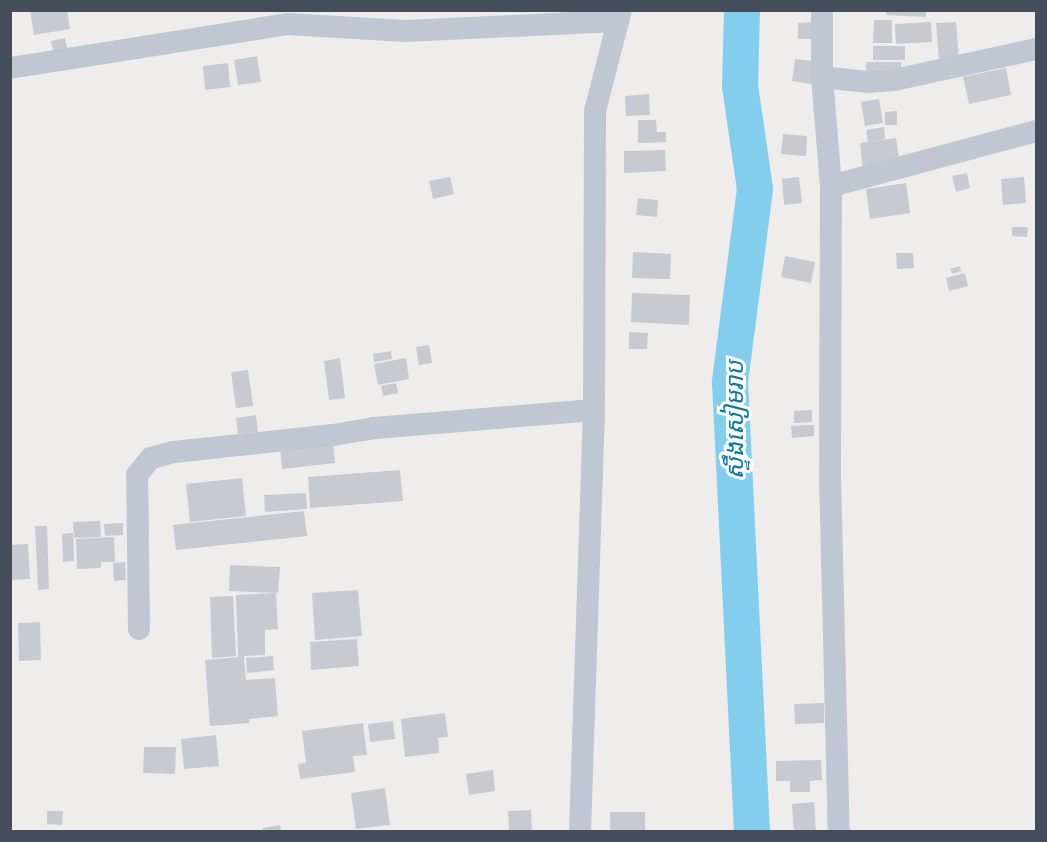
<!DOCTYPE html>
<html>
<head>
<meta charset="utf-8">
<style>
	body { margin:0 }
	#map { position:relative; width:1047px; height:842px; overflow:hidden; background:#efecec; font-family:"Titillium Web","Noto Sans Khmer",sans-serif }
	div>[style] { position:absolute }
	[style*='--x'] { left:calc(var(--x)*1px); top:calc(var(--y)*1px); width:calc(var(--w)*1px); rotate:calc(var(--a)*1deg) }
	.river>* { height:36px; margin:-18px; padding:0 18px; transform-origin:18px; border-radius:18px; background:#84ceed }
	.building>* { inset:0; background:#c8cad2 }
	.minor>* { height:22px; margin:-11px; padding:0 11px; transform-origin:11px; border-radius:11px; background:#bfc7d2 }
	span { translate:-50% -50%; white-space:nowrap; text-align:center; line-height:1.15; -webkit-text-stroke:6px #fff; paint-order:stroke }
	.water-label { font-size:24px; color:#0978a7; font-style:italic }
	.frame { position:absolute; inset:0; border:12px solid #444d5a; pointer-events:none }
</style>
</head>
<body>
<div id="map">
	<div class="river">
		<i style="--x:742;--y:10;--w:76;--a:91.5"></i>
		<i style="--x:740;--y:86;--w:104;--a:81.7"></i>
		<i style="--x:755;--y:189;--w:195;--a:97.4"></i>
		<i style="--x:730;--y:382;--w:451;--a:87.2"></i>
	</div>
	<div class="building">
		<i style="clip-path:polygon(30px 10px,67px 10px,70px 29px,34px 35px)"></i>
		<i style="clip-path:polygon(886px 10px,926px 10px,926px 17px,886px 15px)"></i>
		<i style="clip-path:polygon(874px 20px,892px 20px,892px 43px,873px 43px)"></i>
		<i style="clip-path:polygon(811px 22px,812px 39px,798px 39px,798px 23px)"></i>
		<i style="clip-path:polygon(931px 22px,932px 42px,896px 44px,895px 24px)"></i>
		<i style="clip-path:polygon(956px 22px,959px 59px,939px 61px,936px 23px)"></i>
		<i style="clip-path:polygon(65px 38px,69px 57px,55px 60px,51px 41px)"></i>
		<i style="clip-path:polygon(873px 46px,905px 46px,905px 60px,873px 60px)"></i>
		<i style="clip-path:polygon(257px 56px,261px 82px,238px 85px,234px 60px)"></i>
		<i style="clip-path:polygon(795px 59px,814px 61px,811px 84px,792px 81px)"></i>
		<i style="clip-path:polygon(866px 62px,901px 62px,901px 76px,866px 75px)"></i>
		<i style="clip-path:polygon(228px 63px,230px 87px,205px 90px,203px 66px)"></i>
		<i style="clip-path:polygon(1006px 68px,1011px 95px,969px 104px,963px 77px)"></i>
		<i style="clip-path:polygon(649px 94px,650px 115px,626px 116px,625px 96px)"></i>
		<i style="clip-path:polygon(879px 99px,883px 123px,865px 126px,861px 102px)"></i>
		<i style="clip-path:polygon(897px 111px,897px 125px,885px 125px,885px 112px)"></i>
		<i style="clip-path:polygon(638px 120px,656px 120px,657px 132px,666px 132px,666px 142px,638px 143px)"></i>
		<i style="clip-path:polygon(884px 127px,885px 139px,868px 142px,866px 130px)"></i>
		<i style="clip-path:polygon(783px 134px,807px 136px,806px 156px,781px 154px)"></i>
		<i style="clip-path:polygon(896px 138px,900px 164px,863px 170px,860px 143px)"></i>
		<i style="clip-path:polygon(665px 150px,666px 171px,624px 173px,624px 151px)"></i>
		<i style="clip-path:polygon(967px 173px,970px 188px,956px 192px,952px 176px)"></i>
		<i style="clip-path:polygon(450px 177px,454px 194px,433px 199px,429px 181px)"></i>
		<i style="clip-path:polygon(799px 177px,802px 203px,784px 205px,782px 179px)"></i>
		<i style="clip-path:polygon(1024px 177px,1026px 203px,1003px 205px,1001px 179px)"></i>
		<i style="clip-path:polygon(906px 183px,910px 213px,870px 219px,866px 189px)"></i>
		<i style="clip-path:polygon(638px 198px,658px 200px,657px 217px,636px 215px)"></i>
		<i style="clip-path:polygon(1012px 227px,1028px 227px,1027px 237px,1012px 236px)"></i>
		<i style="clip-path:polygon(633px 252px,671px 254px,670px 279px,632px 278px)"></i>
		<i style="clip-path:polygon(896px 253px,913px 253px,914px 268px,897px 269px)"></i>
		<i style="clip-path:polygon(785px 256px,815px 262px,811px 283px,781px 277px)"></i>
		<i style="clip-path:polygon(960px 266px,961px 271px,952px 274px,950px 269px)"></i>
		<i style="clip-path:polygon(965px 273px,968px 286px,949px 291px,946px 278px)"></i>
		<i style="clip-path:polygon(632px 293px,690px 295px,689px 325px,631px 322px)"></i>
		<i style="clip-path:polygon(629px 332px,648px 333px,647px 349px,629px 349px)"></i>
		<i style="clip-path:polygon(429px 345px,432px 363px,419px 365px,416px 347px)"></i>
		<i style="clip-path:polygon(391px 351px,392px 359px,374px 362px,373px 354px)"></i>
		<i style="clip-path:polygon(340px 358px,345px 398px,329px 400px,324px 361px)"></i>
		<i style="clip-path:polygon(406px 358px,409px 379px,378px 385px,374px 364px)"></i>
		<i style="clip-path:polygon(248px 370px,253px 406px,236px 408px,231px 372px)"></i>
		<i style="clip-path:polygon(396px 383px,398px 393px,383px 396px,381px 386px)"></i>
		<i style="clip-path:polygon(812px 410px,812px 422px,794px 423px,794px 411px)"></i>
		<i style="clip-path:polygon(256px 415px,258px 432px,238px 434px,236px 418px)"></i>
		<i style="clip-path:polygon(814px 425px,814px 436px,792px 438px,791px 426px)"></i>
		<i style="clip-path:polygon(333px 441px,335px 463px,282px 469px,280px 447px)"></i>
		<i style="clip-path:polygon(400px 470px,403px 501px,310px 508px,308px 477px)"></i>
		<i style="clip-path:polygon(242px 478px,246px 516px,190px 522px,186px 484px)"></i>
		<i style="clip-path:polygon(306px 493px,307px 509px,265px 512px,264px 495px)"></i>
		<i style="clip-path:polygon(304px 511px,307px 536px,176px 550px,173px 525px)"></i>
		<i style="clip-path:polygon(100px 521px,101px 537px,74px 538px,73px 522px)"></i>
		<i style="clip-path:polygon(123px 523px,123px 535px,105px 536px,104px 524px)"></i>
		<i style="clip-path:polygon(35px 526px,47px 526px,49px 589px,38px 590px)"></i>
		<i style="clip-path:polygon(73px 533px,74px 561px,63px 562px,62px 534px)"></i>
		<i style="clip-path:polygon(114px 537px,115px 562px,101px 562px,101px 568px,77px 569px,76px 539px)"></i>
		<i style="clip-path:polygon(28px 544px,30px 579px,12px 580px,10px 545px)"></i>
		<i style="clip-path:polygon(125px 562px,126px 580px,114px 581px,113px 563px)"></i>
		<i style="clip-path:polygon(230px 565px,280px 567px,278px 593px,229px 591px)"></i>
		<i style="clip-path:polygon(358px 590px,362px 636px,315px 640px,312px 593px)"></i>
		<i style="clip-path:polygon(276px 593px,278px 629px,265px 630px,265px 655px,244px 656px,246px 680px,275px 678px,278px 716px,249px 719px,250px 723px,210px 726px,205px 660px,238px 657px,236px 595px)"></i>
		<i style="clip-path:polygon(233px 596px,236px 656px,212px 658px,210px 597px)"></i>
		<i style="clip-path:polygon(40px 622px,41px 660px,19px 661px,18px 623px)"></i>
		<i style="clip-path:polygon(357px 639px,359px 666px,311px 670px,310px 642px)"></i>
		<i style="clip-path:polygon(273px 656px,274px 670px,247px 673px,246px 658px)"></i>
		<i style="clip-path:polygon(824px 703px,824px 723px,795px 724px,794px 704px)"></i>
		<i style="clip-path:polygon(445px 713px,448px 737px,438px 738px,439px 753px,405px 757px,401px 719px)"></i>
		<i style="clip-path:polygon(393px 721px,395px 739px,370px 742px,368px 724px)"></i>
		<i style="clip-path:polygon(363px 723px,367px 755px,353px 756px,355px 772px,300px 779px,298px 764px,306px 763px,302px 731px)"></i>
		<i style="clip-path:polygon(216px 735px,219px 766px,184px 769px,181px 739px)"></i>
		<i style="clip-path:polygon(144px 747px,176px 747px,175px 774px,143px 773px)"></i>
		<i style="clip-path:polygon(821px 760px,822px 780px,810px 781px,810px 792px,790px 792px,790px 781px,776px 781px,776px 761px)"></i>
		<i style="clip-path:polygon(493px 770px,495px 791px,469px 795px,466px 774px)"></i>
		<i style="clip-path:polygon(385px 788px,390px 825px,356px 829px,351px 793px)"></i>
		<i style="clip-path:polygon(814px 802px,816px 832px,794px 832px,792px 804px)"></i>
		<i style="clip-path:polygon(531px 810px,532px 831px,509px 832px,508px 811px)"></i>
		<i style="clip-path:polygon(47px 811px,63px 811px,62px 825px,47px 824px)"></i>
		<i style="clip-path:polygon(610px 812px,645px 812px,645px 832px,610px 832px)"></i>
		<i style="clip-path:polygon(280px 825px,281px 832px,263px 832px,263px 828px)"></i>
	</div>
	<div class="minor">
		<i style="--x:822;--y:10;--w:67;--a:90"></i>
		<i style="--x:822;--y:77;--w:109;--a:85.3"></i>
		<i style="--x:831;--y:186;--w:289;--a:90.2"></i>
		<i style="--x:830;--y:475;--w:357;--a:88.6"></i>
		<i style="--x:10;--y:68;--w:280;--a:-9"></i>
		<i style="--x:287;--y:24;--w:119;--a:3.4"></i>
		<i style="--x:406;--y:31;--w:210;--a:-2.7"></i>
		<i style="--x:822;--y:77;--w:45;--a:6.3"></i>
		<i style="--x:867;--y:82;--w:27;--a:-4"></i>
		<i style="--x:894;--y:80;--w:145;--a:-12.3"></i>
		<i style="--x:831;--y:186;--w:212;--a:-15"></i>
		<i style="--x:139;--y:629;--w:154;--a:-90.7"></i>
		<i style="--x:137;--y:475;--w:22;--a:-51"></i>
		<i style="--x:151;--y:458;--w:24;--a:-15"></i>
		<i style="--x:174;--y:452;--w:160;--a:-6.1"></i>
		<i style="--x:333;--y:435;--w:43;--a:-9.5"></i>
		<i style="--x:375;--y:428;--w:220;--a:-4.7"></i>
		<i style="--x:580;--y:832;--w:422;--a:-88.1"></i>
		<i style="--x:594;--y:410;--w:299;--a:-89.8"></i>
		<i style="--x:595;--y:111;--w:104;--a:-75.6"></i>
	</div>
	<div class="water-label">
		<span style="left:735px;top:420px;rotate:-90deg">ស្ទឹងសៀមរាប</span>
	</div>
	<div class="frame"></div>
</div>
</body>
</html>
